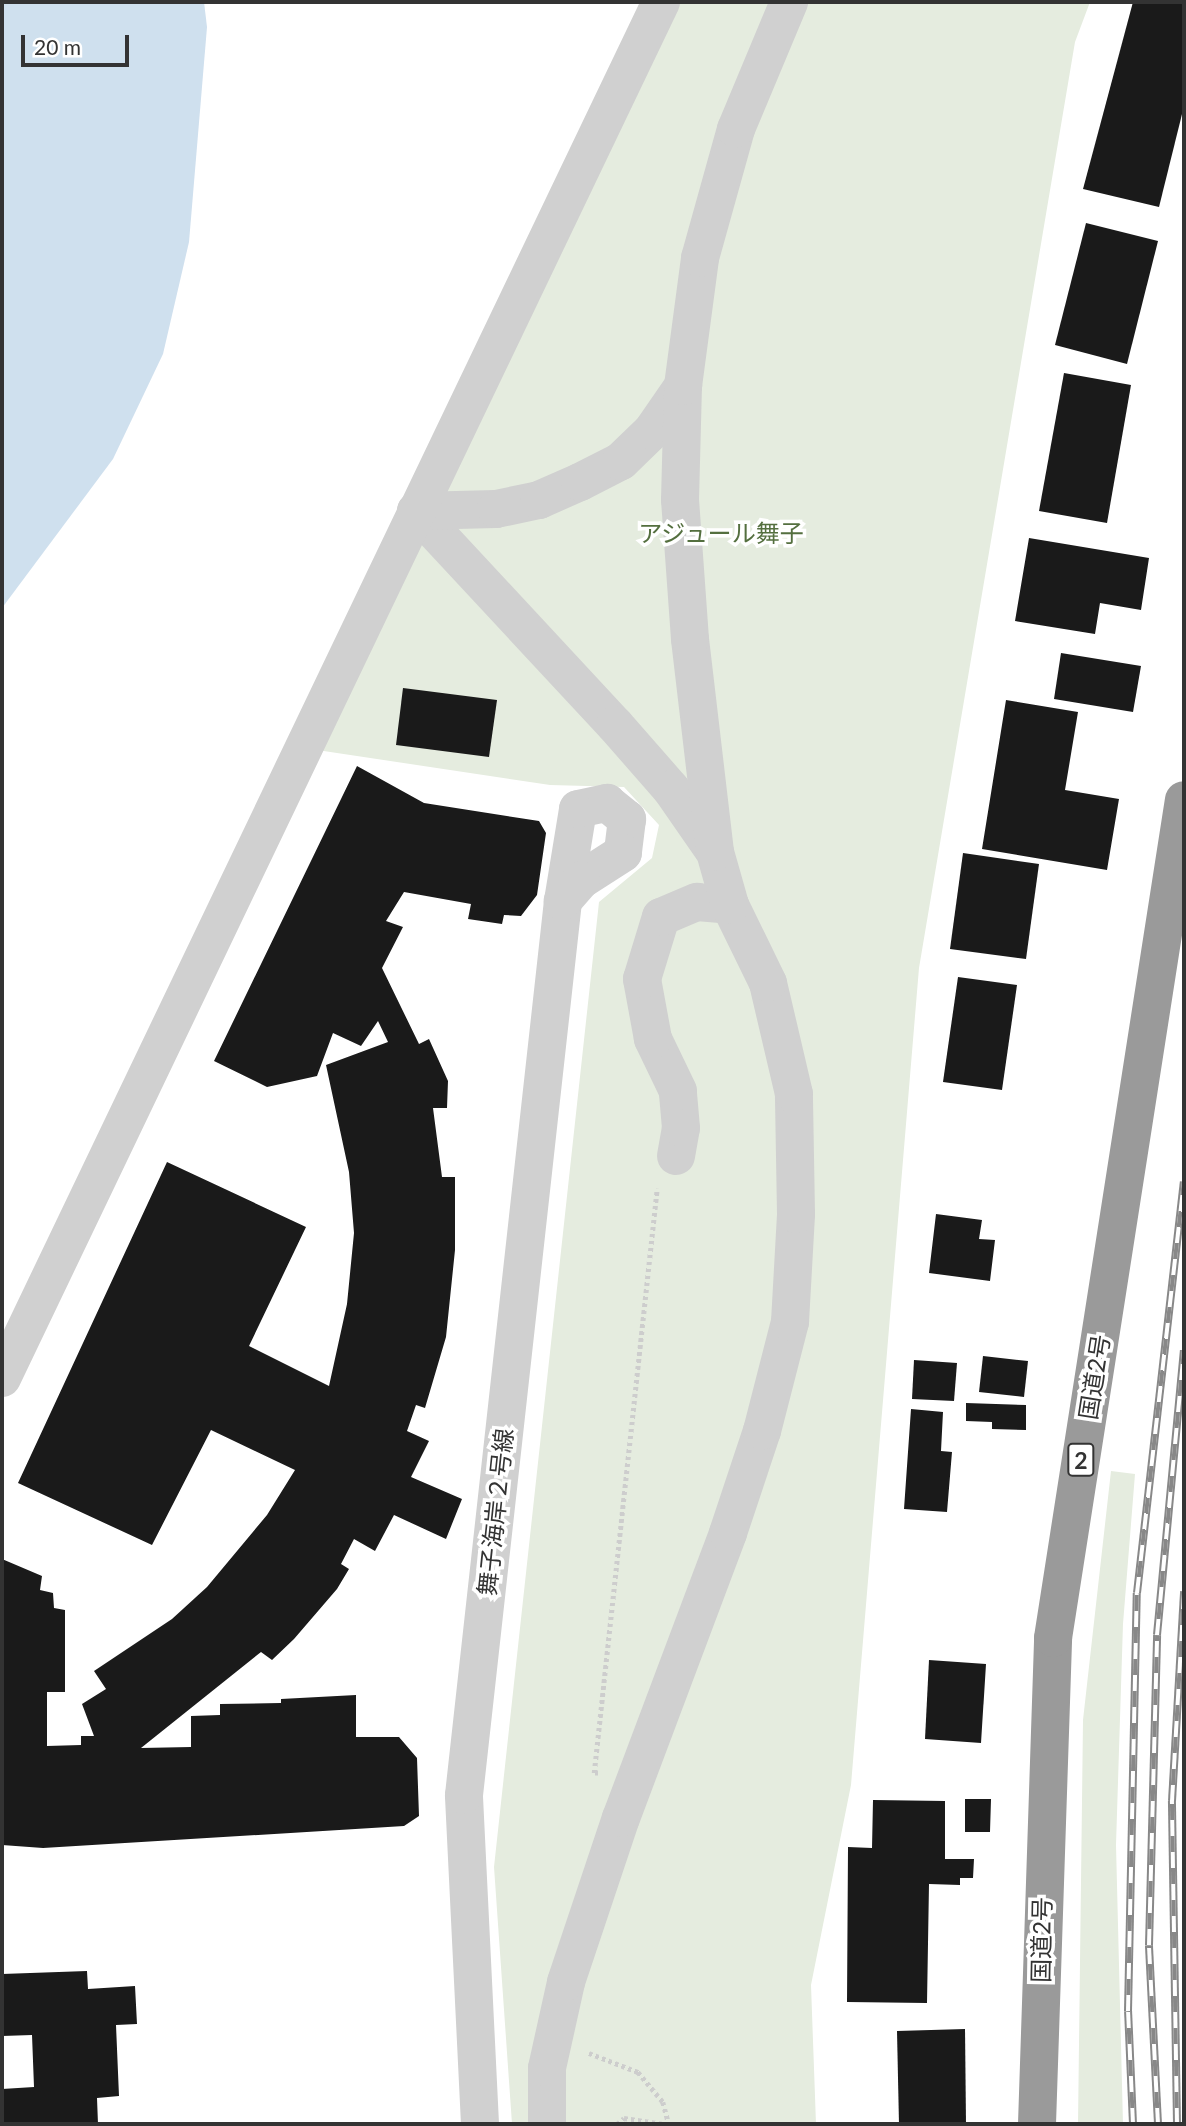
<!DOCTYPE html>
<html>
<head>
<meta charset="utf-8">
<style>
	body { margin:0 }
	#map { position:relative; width:1186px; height:2126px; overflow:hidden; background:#fff; font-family:Lato,"Noto Sans JP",sans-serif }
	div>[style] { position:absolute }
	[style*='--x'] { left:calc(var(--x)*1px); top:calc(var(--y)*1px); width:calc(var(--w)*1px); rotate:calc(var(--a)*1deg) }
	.green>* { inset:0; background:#e5ecdf }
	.water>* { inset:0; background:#cfe0ee }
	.building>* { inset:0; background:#1a1a1a }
	.path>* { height:4.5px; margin-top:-2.25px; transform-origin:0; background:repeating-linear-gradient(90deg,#cdcdcd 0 3.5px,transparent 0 7px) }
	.minor>* { height:38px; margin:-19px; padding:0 19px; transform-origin:19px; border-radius:19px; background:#d0d0d0 }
	.highway>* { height:38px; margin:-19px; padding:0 19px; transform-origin:19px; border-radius:19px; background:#9a9a9a }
	.rail>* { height:8px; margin-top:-4px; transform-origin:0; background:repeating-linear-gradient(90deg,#fff 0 16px,#888 0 32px); box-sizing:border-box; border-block:2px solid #888 }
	span { translate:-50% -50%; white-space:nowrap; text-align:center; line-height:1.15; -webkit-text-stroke:7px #fff; paint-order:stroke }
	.shield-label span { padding:2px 5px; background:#fff; border:2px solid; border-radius:5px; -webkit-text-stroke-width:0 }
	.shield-label { font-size:23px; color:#333; font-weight:700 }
	.park-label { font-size:24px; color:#546f3f }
	.street-label { font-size:24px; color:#333 }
	.frame { position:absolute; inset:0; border:4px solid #333; pointer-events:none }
	.scale { position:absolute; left:21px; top:35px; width:108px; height:32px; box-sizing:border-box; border:4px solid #333; border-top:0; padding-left:9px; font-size:21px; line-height:24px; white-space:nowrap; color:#333; -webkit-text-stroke:5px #fff; paint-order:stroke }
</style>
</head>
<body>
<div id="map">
	<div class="green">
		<i style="clip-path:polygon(678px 2px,1090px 2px,1075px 42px,919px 968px,851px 1785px,811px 1985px,816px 2124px,512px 2124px,494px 1867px,599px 902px,652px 858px,659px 825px,624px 787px,550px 785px,317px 750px)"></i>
		<i style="clip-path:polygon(1111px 1471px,1135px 1474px,1123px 1624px,1116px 1845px,1123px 2124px,1078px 2124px,1083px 1720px)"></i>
	</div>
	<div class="water">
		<i style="clip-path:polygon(2px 2px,204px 2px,207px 27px,189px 242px,163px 354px,113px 459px,2px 608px)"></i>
	</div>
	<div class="building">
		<i style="clip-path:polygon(1133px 2px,1184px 2px,1184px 106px,1159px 207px,1083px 189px)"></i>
		<i style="clip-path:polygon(1086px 223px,1158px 241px,1127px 364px,1055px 345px)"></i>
		<i style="clip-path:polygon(1064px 373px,1131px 385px,1107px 523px,1039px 511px)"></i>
		<i style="clip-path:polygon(1029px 538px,1149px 558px,1141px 610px,1100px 603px,1095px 634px,1015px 621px)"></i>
		<i style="clip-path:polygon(1061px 653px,1141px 666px,1133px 712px,1054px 699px)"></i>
		<i style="clip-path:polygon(403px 688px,497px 700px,489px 757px,396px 745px)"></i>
		<i style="clip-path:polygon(1006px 700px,1078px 712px,1065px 790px,1119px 799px,1107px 870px,982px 849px)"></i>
		<i style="clip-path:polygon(357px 766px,424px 803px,539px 821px,546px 833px,537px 895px,521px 916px,504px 915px,502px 924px,468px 919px,471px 904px,404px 892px,386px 921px,403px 927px,382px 968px,419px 1044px,429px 1039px,448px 1081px,447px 1108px,433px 1108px,442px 1177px,455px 1177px,455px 1250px,446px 1337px,425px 1408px,416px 1405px,407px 1431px,429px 1441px,411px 1477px,462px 1499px,446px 1539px,394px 1515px,375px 1551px,354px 1539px,341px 1564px,349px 1569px,337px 1589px,294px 1639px,272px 1660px,261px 1652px,141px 1748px,191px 1747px,191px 1716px,220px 1715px,220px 1704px,281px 1703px,281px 1699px,356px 1695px,356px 1737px,399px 1737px,417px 1758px,419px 1816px,404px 1826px,43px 1848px,2px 1845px,2px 1559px,42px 1576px,40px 1590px,53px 1593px,54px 1608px,65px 1610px,65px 1692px,47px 1692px,47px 1746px,81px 1745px,81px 1736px,94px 1736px,82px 1704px,106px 1689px,94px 1671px,172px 1619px,207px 1587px,267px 1515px,295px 1470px,211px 1430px,152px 1545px,18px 1483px,167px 1162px,306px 1227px,249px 1346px,329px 1386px,347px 1304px,354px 1233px,349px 1172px,326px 1065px,388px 1042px,378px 1021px,361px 1046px,333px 1033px,317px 1076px,267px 1087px,214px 1061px)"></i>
		<i style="clip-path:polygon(963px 853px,1039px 864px,1026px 959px,950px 949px)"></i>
		<i style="clip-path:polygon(958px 977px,1017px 985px,1002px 1090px,943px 1082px)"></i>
		<i style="clip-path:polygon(936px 1214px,982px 1220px,979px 1239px,995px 1240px,990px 1281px,929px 1273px)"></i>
		<i style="clip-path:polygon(983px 1356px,1028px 1361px,1024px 1397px,979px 1392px)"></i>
		<i style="clip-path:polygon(914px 1360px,957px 1363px,954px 1401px,912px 1399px)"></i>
		<i style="clip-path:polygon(966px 1403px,1026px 1405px,1026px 1430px,992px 1429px,992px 1422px,966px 1421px)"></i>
		<i style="clip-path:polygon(911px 1409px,943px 1412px,941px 1451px,952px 1452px,947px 1512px,904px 1509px)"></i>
		<i style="clip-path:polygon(929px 1660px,986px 1664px,981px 1743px,925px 1739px)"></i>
		<i style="clip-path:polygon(965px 1799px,991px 1799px,990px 1832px,965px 1832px)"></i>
		<i style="clip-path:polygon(873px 1800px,945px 1801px,945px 1859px,974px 1859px,973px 1878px,960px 1878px,960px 1885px,929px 1884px,927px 2003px,847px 2002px,848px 1847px,872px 1848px)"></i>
		<i style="clip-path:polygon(87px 1971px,88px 1989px,135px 1986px,137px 2024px,116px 2025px,119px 2096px,97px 2098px,98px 2124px,2px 2124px,2px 2089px,34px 2087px,32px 2035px,2px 2036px,2px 1974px)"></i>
		<i style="clip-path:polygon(965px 2029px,966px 2124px,899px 2124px,897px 2031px)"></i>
	</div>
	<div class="path">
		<i style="--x:598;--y:1773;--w:4;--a:180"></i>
		<i style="--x:594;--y:1773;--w:588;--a:-83.85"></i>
		<i style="--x:589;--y:2053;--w:53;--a:21.2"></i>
		<i style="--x:638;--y:2072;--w:39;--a:50"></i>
		<i style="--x:663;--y:2102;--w:23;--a:75"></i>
		<i style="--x:617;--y:2124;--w:9;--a:-41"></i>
		<i style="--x:624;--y:2118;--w:40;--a:8.5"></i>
	</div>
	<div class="minor">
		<i style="--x:416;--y:511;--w:292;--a:47.1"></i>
		<i style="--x:615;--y:725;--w:85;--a:48.8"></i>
		<i style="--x:671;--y:789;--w:72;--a:55.2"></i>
		<i style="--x:416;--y:511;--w:80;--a:-1.4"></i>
		<i style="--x:496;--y:509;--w:44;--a:-11.8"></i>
		<i style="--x:539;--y:500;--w:45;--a:-23.7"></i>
		<i style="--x:580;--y:482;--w:46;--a:-27.1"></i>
		<i style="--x:621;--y:461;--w:43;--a:-44.1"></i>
		<i style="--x:652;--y:431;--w:55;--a:-55.4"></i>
		<i style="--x:676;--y:1156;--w:28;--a:-80"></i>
		<i style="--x:681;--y:1128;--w:37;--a:-95"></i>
		<i style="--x:678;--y:1091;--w:58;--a:-115.7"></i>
		<i style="--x:653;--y:1039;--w:61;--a:-100.4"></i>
		<i style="--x:642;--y:979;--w:65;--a:-73"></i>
		<i style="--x:661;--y:917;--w:39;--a:-23"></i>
		<i style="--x:697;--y:902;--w:33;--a:5"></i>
		<i style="--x:2;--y:1378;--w:1526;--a:-64.41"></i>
		<i style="--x:480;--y:2124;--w:329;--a:-92.8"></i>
		<i style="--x:464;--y:1795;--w:899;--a:-83.68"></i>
		<i style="--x:563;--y:901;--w:93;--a:-80.7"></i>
		<i style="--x:578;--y:809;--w:30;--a:-12"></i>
		<i style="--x:607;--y:803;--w:26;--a:39"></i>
		<i style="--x:627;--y:819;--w:34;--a:97"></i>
		<i style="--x:623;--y:853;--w:50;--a:147.3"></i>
		<i style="--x:581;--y:880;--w:28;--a:131"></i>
		<i style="--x:547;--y:2124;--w:56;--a:-90"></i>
		<i style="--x:547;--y:2068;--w:88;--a:-77.5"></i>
		<i style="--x:566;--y:1982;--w:173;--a:-71.5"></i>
		<i style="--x:621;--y:1818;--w:304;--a:-69.4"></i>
		<i style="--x:728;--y:1533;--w:108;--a:-71.6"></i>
		<i style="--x:762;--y:1431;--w:113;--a:-75.6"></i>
		<i style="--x:790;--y:1322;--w:108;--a:-86.8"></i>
		<i style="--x:796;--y:1214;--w:120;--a:-91"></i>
		<i style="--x:794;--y:1094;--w:114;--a:-103.2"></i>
		<i style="--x:768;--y:983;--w:87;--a:-116"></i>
		<i style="--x:730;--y:905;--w:55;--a:-105.8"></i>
		<i style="--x:715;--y:852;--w:214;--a:-96.7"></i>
		<i style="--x:690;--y:639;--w:139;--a:-94.1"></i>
		<i style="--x:680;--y:500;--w:114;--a:-88.5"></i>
		<i style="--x:683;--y:386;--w:129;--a:-82.4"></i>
		<i style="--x:700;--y:258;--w:134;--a:-74.4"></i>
		<i style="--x:736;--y:129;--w:138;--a:-67.3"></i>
	</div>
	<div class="highway">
		<i style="--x:1037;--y:2124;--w:486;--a:-88.1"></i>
		<i style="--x:1053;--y:1638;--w:848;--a:-81.12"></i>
	</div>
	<div class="rail">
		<i style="--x:1133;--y:2124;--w:113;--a:-92.5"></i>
		<i style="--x:1128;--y:2011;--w:418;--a:-88.8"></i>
		<i style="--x:1137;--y:1593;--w:414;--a:-83.5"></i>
		<i style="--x:1158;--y:2124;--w:179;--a:-92.9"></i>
		<i style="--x:1149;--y:1945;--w:310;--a:-88.5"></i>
		<i style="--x:1157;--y:1635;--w:286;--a:-84.6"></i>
		<i style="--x:1177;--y:2124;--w:323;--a:-90.9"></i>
		<i style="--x:1172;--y:1801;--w:210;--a:-86.7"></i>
	</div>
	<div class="shield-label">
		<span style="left:1081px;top:1460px">2</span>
	</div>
	<div class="park-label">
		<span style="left:721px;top:533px">アジュール舞子</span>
	</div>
	<div class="street-label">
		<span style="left:1094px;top:1377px;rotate:-81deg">国道2号</span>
		<span style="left:495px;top:1512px;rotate:-84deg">舞子海岸２号線</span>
		<span style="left:1041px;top:1940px;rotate:-89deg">国道2号</span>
	</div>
	<div class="frame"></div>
	<div class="scale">20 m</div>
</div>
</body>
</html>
